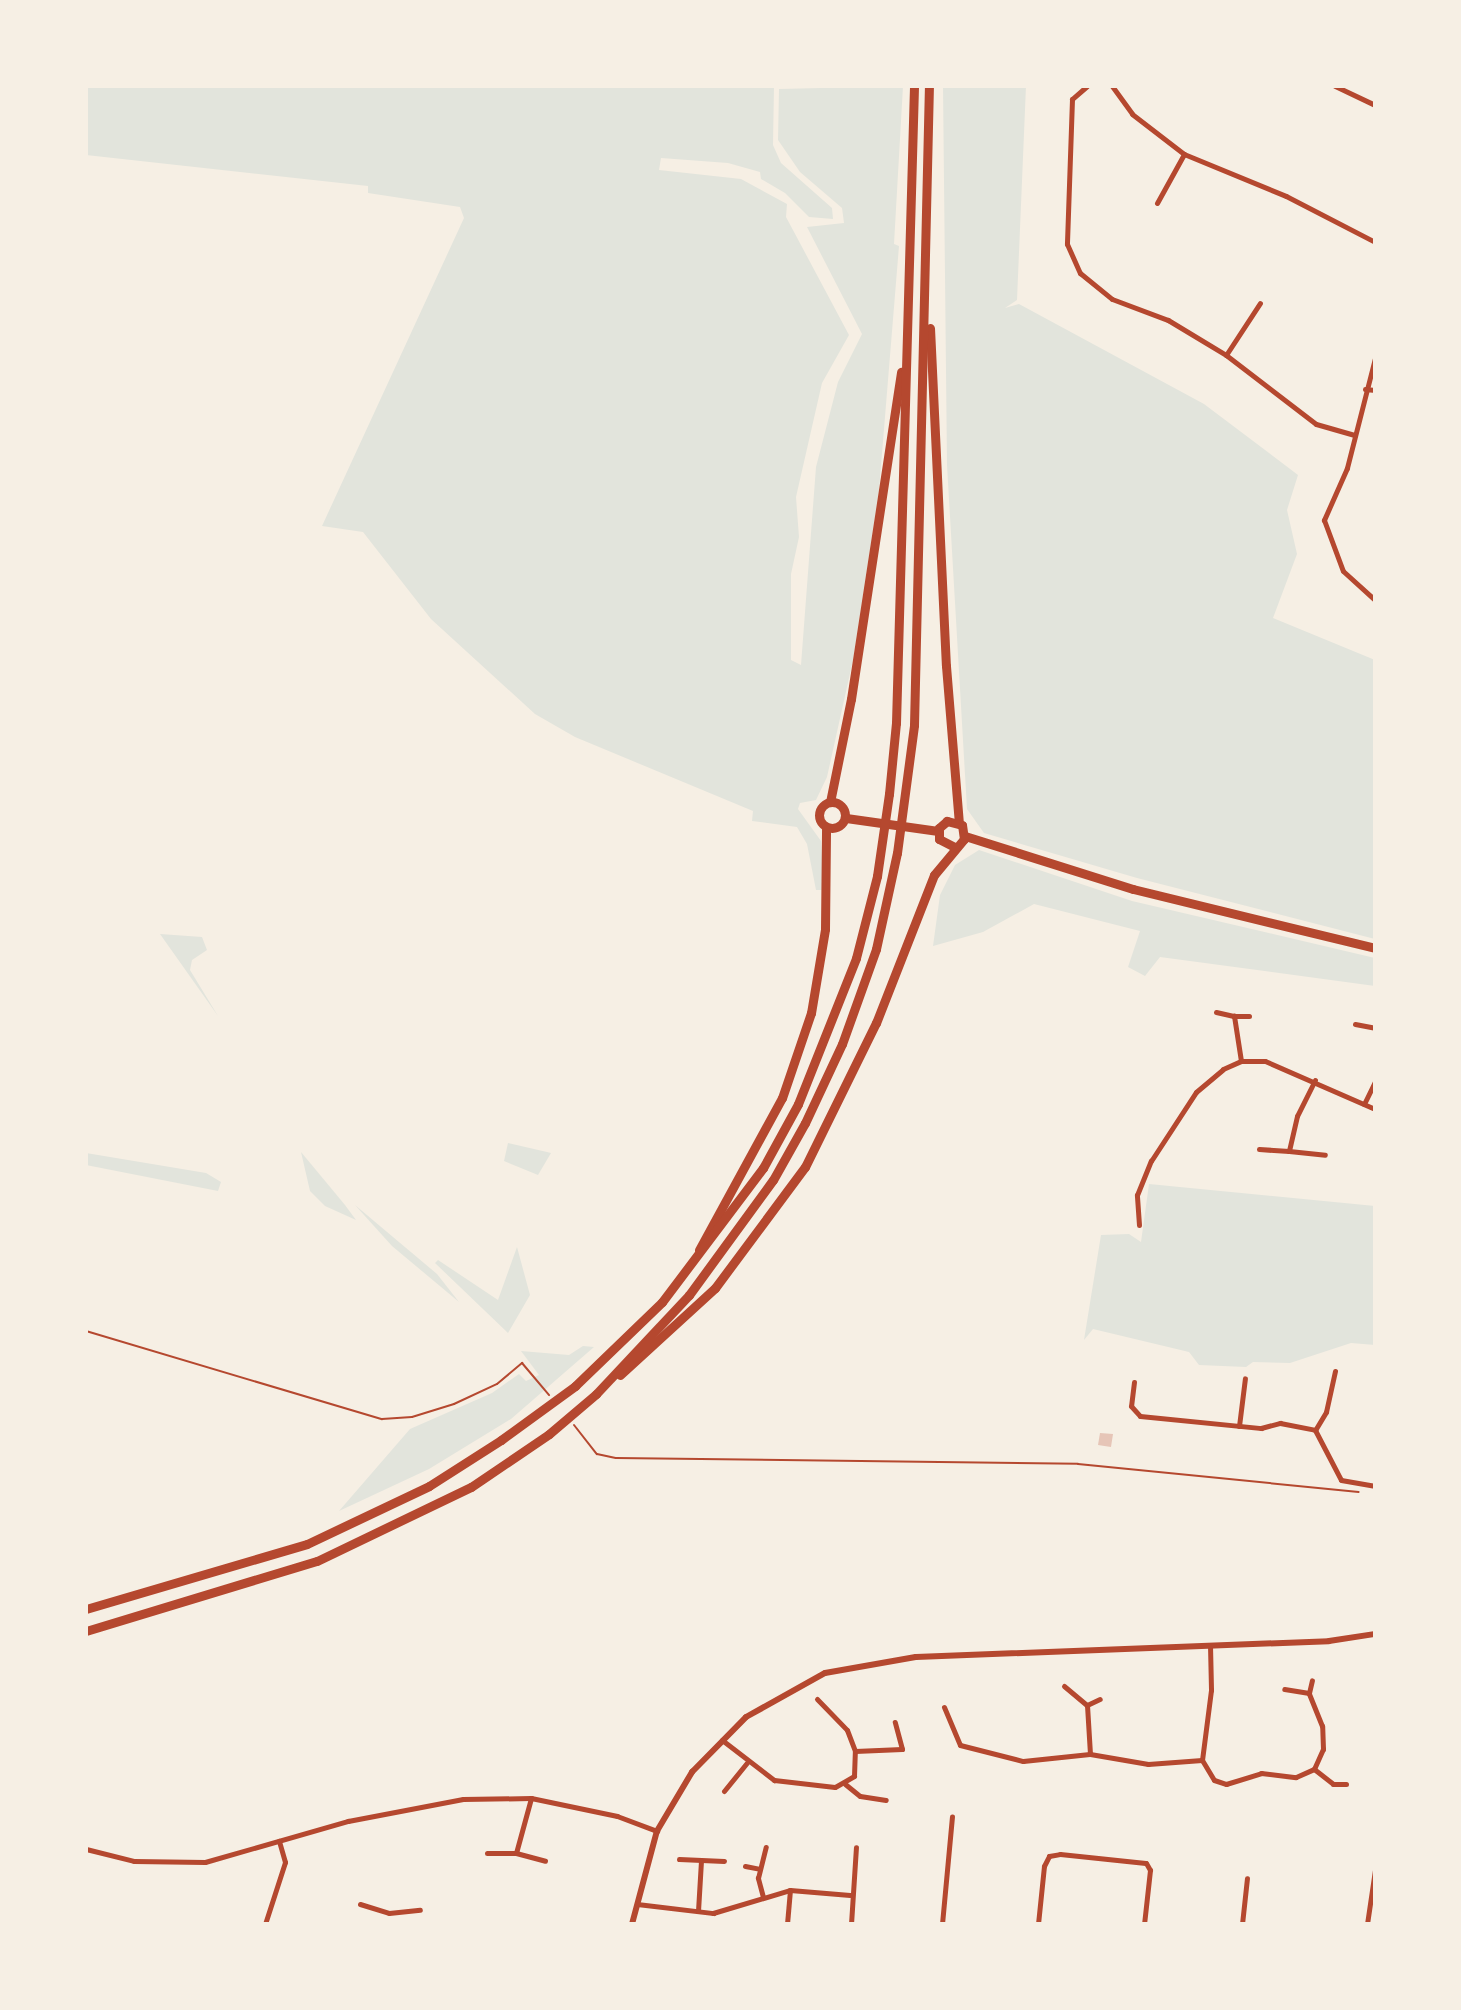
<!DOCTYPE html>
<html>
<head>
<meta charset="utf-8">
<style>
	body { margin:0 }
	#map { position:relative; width:1461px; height:2010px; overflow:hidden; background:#f6efe4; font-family:Ubuntu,sans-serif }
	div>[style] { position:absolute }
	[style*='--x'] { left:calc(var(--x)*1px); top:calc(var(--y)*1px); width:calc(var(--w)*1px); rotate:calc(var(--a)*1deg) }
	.green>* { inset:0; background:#e2e4dc }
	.building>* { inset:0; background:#e6c5b7 }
	.path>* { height:2px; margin:-1px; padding:0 1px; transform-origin:1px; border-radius:1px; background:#b5482f }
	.minor>* { height:5px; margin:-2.5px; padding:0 2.5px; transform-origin:2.5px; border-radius:2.5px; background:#b5482f }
	.tertiary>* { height:6px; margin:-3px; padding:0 3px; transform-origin:3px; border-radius:3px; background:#b5482f }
	.trunk>* { height:9px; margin:-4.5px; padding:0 4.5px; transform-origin:4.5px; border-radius:4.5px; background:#b5482f }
	.trunk>.ring { margin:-4.5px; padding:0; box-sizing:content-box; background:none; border:9px solid #b5482f; border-radius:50% }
	span { translate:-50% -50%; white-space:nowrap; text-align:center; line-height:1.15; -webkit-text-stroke:6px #f6efe4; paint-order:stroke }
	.frame { position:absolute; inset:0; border:88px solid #f6efe4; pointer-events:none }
</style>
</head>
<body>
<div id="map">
	<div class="green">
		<i style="clip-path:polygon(86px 86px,774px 86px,773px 145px,781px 163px,832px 208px,833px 219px,809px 217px,785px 193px,761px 179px,760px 172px,728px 163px,661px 158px,659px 170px,741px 179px,787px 204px,786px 217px,849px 335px,822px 383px,796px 497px,799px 537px,791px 574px,791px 660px,801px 665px,816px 467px,838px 382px,862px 334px,807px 227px,844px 223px,842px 208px,800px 172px,778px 140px,779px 89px,903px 86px,894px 244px,899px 246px,879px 490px,853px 660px,827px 777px,816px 800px,800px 803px,798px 809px,821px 841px,824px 890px,816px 890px,807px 844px,797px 827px,752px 821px,753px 811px,575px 737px,535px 714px,431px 619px,363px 532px,322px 526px,464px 218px,460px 207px,368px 193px,368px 186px,86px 155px)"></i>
		<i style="clip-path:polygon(943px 86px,1026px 86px,1017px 300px,1005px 308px,1019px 304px,1204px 404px,1298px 475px,1287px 510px,1297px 554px,1273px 618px,1375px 660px,1375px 939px,1137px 878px,984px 833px,967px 809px,947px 465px)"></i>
		<i style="clip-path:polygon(979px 850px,1132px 901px,1375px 958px,1375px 986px,1160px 957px,1145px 976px,1128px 967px,1140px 931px,1034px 904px,983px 932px,933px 946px,940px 895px,955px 865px)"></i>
		<i style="clip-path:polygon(160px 934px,202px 937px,207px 950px,192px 960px,190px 970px,218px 1016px)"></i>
		<i style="clip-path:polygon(508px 1143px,547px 1152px,551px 1153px,538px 1175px,504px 1161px)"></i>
		<i style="clip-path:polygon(301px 1152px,345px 1205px,356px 1220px,325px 1206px,310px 1191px)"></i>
		<i style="clip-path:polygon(86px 1153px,206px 1173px,221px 1182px,218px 1191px,86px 1165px)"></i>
		<i style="clip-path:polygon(1149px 1184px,1375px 1206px,1375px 1345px,1351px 1343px,1290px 1363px,1253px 1362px,1246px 1367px,1199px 1365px,1189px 1352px,1093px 1329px,1084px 1340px,1101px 1235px,1129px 1234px,1141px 1242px)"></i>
		<i style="clip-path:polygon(355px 1205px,437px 1274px,459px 1302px,392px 1246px)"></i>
		<i style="clip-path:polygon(517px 1247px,530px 1295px,508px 1333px,435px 1263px,438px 1260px,498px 1300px)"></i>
		<i style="clip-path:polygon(583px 1346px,594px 1347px,511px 1419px,429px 1469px,339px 1511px,410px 1429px,492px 1393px,519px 1374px,526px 1381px,539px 1375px,521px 1351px,569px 1355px)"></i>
	</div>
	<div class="building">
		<i style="clip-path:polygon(1100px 1433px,1113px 1434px,1111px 1447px,1098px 1445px)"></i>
	</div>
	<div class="path">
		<i style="--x:86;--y:1331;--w:309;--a:16.6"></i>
		<i style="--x:382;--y:1419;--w:30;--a:-4"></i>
		<i style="--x:412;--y:1417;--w:44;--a:-17.2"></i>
		<i style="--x:454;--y:1404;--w:47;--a:-24.9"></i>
		<i style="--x:497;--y:1384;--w:33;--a:-40"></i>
		<i style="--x:522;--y:1363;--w:42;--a:49.8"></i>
		<i style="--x:574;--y:1425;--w:37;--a:52"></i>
		<i style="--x:597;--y:1454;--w:19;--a:12"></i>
		<i style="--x:616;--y:1458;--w:462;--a:0.7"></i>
		<i style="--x:1078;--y:1464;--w:282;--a:5.7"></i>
	</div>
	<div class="minor">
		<i style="--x:1087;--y:86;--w:20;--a:139"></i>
		<i style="--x:1072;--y:99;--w:145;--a:92"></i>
		<i style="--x:1067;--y:244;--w:32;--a:66"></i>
		<i style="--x:1080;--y:273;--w:41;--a:39.1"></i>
		<i style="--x:1112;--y:299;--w:60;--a:20.6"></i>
		<i style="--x:1168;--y:320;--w:68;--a:31.1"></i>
		<i style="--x:1226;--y:355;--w:113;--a:37.5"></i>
		<i style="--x:1316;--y:424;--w:40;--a:16"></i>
		<i style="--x:1112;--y:86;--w:34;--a:54"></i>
		<i style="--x:1132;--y:114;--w:66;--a:37.6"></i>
		<i style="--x:1184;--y:154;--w:110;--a:22.4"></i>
		<i style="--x:1286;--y:196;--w:100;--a:27.3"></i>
		<i style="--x:1335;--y:86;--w:44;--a:25.4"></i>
		<i style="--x:1157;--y:203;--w:56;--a:-61.1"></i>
		<i style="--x:1226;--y:355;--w:62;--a:-56.8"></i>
		<i style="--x:1375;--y:358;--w:114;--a:104.3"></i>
		<i style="--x:1347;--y:468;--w:57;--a:113.9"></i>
		<i style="--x:1324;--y:520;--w:54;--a:69.6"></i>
		<i style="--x:1343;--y:571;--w:43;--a:42.2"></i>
		<i style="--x:1365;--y:389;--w:10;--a:6"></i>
		<i style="--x:1216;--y:1012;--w:18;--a:13"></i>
		<i style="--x:1355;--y:1024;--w:20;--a:11"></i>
		<i style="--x:1241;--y:1061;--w:46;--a:-98.8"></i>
		<i style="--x:1234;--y:1016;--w:15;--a:0"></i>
		<i style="--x:1315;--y:1080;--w:40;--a:116.6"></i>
		<i style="--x:1297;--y:1116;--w:36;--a:103"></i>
		<i style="--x:1289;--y:1151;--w:36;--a:6"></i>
		<i style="--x:1364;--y:1104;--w:25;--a:-64"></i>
		<i style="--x:1259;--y:1149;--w:30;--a:4"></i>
		<i style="--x:1139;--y:1225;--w:30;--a:-94"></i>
		<i style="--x:1137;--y:1195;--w:37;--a:-68"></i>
		<i style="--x:1151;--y:1161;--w:82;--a:-56.9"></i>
		<i style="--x:1196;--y:1092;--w:35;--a:-40"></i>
		<i style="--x:1223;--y:1069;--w:20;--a:-24"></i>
		<i style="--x:1241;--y:1061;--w:24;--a:0"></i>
		<i style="--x:1265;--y:1061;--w:120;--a:23.6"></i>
		<i style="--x:1335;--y:1371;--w:42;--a:102.4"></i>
		<i style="--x:1326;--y:1412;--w:21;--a:121"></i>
		<i style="--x:1315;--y:1430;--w:56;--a:62.5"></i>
		<i style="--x:1341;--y:1480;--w:35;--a:10"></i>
		<i style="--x:1134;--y:1382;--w:24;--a:97"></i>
		<i style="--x:1131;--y:1406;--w:13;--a:48"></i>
		<i style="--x:1140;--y:1416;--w:122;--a:5.7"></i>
		<i style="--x:1261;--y:1428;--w:20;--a:-15"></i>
		<i style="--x:1280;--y:1423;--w:36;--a:11"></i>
		<i style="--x:1239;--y:1426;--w:48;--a:-82.9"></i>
		<i style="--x:1210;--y:1645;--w:45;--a:88.7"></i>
		<i style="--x:1211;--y:1690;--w:71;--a:97.3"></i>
		<i style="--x:1202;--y:1760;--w:23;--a:59"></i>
		<i style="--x:1214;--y:1780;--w:13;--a:18"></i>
		<i style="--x:1226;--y:1784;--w:37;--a:-17"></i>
		<i style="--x:1261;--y:1773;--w:35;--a:7"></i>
		<i style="--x:1296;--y:1777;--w:20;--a:-24"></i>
		<i style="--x:1314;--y:1769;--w:22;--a:-66"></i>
		<i style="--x:1323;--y:1749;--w:23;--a:-92"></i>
		<i style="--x:1322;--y:1726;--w:35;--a:-112"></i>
		<i style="--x:1309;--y:1693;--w:25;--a:-171"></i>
		<i style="--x:1064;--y:1686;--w:30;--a:40"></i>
		<i style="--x:1087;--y:1705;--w:49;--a:86.5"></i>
		<i style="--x:1309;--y:1693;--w:13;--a:-77"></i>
		<i style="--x:817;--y:1699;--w:43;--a:45.9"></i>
		<i style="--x:847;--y:1730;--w:22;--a:69"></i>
		<i style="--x:1087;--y:1705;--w:14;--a:-25"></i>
		<i style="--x:944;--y:1707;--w:41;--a:67.2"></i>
		<i style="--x:960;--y:1745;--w:65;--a:14.3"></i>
		<i style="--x:1023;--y:1761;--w:67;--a:-6"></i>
		<i style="--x:1090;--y:1754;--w:59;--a:9.8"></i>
		<i style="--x:1148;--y:1764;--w:54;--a:-4.2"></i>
		<i style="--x:722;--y:1740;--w:66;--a:37.6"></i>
		<i style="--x:774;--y:1780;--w:61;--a:6.5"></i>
		<i style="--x:835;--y:1787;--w:22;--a:-30"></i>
		<i style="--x:854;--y:1776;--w:25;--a:-88"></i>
		<i style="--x:855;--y:1751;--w:47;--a:-2.4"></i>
		<i style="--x:902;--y:1749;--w:28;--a:-105"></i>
		<i style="--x:1314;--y:1769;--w:24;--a:38"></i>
		<i style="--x:1333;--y:1784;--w:13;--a:0"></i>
		<i style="--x:845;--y:1784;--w:19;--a:39"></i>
		<i style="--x:860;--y:1796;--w:26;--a:9"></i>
		<i style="--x:724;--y:1791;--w:36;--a:-51"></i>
		<i style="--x:86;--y:1849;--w:49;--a:14"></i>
		<i style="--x:134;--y:1861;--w:71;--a:0.8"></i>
		<i style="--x:205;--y:1862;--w:149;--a:-16"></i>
		<i style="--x:348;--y:1821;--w:117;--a:-10.8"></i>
		<i style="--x:463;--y:1799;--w:68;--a:-0.8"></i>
		<i style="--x:531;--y:1798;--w:88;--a:11.8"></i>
		<i style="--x:617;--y:1816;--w:43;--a:20.6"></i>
		<i style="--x:487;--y:1853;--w:29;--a:0"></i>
		<i style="--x:516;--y:1853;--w:30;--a:15"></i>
		<i style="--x:516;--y:1853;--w:57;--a:-74.7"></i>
		<i style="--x:679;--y:1859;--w:45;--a:2.5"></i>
		<i style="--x:745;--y:1866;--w:15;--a:11"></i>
		<i style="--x:763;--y:1897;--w:20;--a:-105"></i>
		<i style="--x:758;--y:1878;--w:32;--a:-76"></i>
		<i style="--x:360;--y:1904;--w:30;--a:17"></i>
		<i style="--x:389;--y:1913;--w:31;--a:-6"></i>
		<i style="--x:637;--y:1904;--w:77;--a:6.8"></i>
		<i style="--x:713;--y:1913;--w:80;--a:-16.6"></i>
		<i style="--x:790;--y:1890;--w:60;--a:4.8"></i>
		<i style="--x:698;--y:1911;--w:50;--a:-86.6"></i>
		<i style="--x:265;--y:1924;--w:65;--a:-72.1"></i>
		<i style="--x:285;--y:1862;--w:22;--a:-106"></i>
		<i style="--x:787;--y:1924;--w:34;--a:-85"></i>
		<i style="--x:851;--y:1924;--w:77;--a:-86.3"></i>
		<i style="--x:942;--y:1924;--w:108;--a:-84.7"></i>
		<i style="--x:1038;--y:1924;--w:58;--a:-84.1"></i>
		<i style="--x:1044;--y:1866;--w:11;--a:-63"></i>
		<i style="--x:1049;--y:1856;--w:11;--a:-10"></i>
		<i style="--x:1060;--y:1854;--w:86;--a:6"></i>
		<i style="--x:1146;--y:1863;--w:8;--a:60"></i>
		<i style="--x:1150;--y:1870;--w:54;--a:96.3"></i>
		<i style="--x:1242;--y:1924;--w:46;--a:-83.8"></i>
		<i style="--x:1367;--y:1924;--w:55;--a:-81.6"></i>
	</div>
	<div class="tertiary">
		<i style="--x:632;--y:1924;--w:96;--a:-75"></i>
		<i style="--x:657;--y:1831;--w:69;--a:-59.3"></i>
		<i style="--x:692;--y:1772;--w:77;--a:-45.5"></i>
		<i style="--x:746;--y:1717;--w:90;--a:-29.1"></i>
		<i style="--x:825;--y:1673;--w:92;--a:-10"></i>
		<i style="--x:916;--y:1657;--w:413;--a:-2.2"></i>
		<i style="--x:1329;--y:1641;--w:47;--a:-8.7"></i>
	</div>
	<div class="trunk">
		<i style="--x:930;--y:328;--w:338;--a:87.3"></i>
		<i style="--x:946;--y:666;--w:158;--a:85.3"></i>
		<i class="ring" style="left:819px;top:802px;width:17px;height:17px"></i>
		<i style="--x:830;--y:802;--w:105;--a:-78.5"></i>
		<i style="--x:851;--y:699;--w:331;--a:-81.3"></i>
		<i style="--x:846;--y:818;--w:93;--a:8"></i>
		<i style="--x:965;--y:836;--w:176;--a:17.5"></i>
		<i style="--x:1133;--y:889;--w:249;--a:13.7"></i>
		<i style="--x:699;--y:1250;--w:173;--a:-61.4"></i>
		<i style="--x:782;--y:1098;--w:90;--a:-71.2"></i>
		<i style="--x:811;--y:1013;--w:85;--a:-80.5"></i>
		<i style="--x:825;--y:929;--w:102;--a:-89.4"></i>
		<i style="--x:620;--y:1375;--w:129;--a:-42.5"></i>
		<i style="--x:715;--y:1288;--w:151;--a:-53.4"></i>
		<i style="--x:805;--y:1167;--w:161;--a:-63.8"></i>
		<i style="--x:876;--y:1023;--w:159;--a:-68.6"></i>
		<i style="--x:934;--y:875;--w:47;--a:-50.2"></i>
		<i style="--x:964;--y:839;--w:14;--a:-98"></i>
		<i style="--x:962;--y:825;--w:16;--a:-165"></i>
		<i style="--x:947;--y:821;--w:11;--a:139"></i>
		<i style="--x:939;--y:828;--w:11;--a:90"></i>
		<i style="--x:939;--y:839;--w:18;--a:27"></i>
		<i style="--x:86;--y:1609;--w:230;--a:-16.4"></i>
		<i style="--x:307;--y:1544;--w:135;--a:-25.4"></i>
		<i style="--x:429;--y:1486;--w:85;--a:-32.6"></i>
		<i style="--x:501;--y:1440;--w:92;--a:-36.1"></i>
		<i style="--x:575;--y:1386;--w:121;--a:-44"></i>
		<i style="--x:662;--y:1302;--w:168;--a:-53"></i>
		<i style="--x:763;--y:1168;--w:73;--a:-61.3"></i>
		<i style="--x:798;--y:1104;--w:157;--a:-68.3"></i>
		<i style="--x:856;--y:958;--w:85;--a:-75.6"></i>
		<i style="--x:877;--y:876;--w:83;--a:-81.7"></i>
		<i style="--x:889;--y:794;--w:71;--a:-84.4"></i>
		<i style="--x:896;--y:723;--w:637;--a:-88.38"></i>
		<i style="--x:86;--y:1631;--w:241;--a:-16.9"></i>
		<i style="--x:317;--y:1561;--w:171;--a:-25.7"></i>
		<i style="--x:471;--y:1487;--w:94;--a:-34.2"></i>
		<i style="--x:549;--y:1434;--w:62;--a:-40.4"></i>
		<i style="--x:596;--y:1394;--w:136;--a:-46.8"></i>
		<i style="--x:689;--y:1295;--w:142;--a:-53.9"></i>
		<i style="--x:773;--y:1180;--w:65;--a:-60.7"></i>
		<i style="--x:805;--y:1123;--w:87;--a:-64.9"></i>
		<i style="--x:842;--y:1044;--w:101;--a:-70.3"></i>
		<i style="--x:876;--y:949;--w:98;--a:-77.7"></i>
		<i style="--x:897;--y:853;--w:129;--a:-82.4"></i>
		<i style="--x:914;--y:725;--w:639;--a:-88.66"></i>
	</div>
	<div class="frame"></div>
</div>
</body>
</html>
